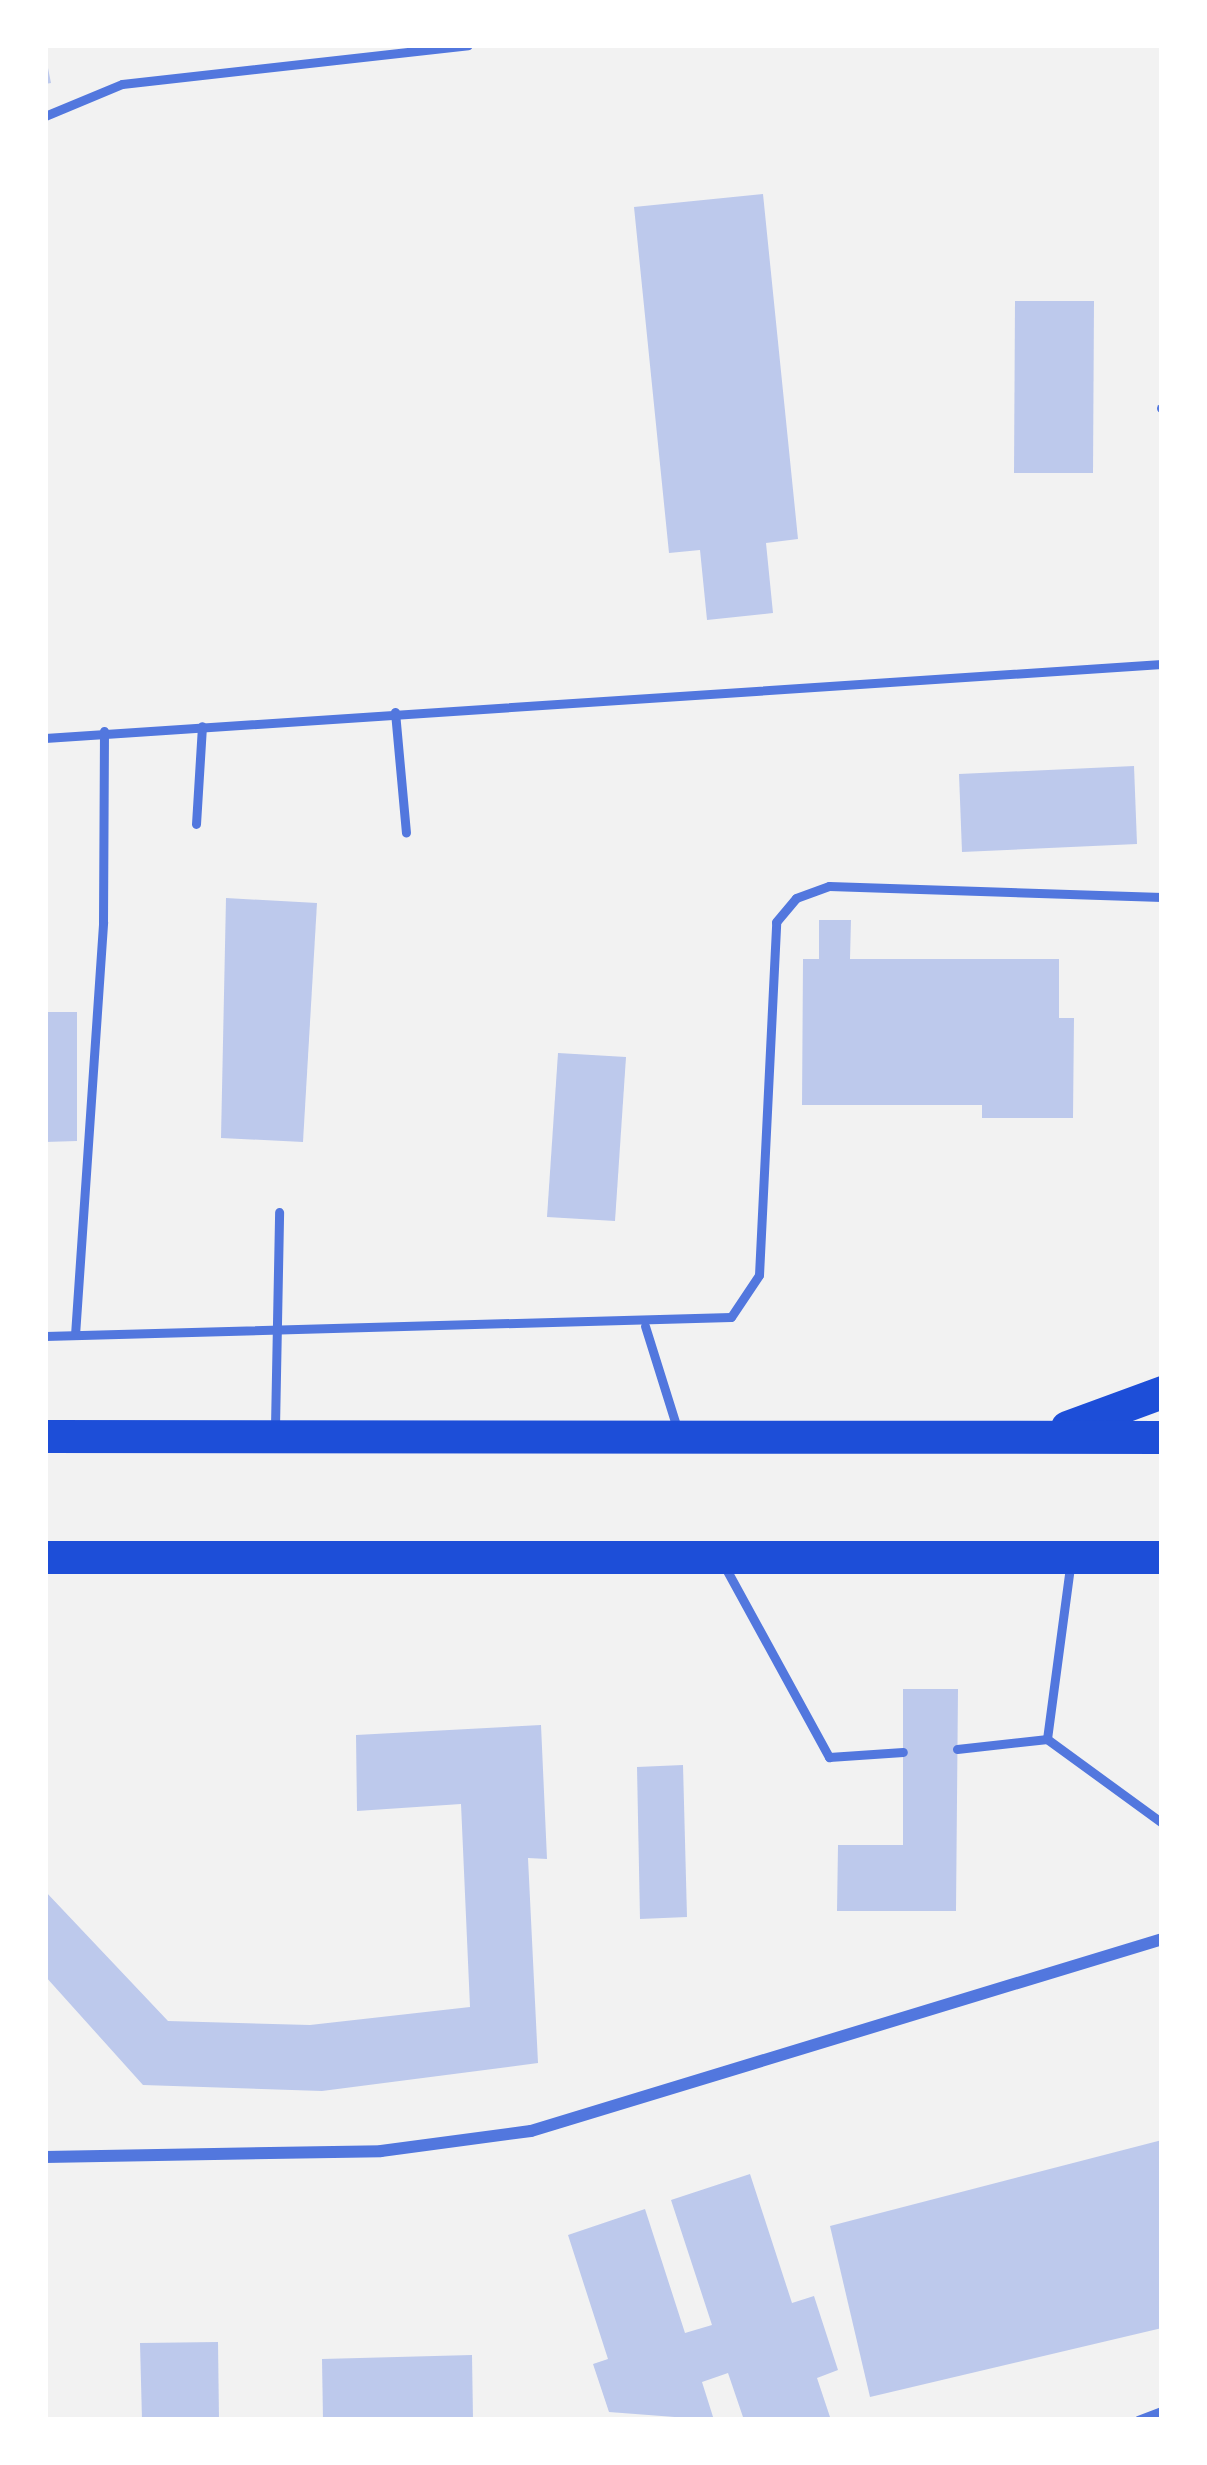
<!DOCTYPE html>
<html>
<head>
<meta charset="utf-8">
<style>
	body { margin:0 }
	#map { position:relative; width:1207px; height:2465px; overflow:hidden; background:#f2f2f2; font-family:"IBM Plex Sans",sans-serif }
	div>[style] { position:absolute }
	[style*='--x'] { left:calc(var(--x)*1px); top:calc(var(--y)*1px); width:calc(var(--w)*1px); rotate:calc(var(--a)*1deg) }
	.building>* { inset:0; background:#bdc9ec }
	.service>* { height:9px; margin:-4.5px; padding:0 4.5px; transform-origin:4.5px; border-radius:4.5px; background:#5277de }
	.minor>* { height:12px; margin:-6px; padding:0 6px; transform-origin:6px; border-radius:6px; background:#5277de }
	.trunk>* { height:33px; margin:-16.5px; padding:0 16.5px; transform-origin:16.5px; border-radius:16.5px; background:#1d4ed8 }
	span { translate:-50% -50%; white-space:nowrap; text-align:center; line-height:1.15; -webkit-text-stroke:9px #fff; paint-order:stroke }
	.frame { position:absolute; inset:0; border:48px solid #fff; pointer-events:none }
</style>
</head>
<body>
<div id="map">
	<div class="building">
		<i style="clip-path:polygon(45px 53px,51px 83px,45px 84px)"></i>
		<i style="clip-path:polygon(763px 194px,798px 539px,766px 543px,773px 613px,707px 620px,700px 550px,669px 553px,634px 207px)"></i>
		<i style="clip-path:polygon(1015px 301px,1094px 301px,1093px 473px,1014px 473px)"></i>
		<i style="clip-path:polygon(1134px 766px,1137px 844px,962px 852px,959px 774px)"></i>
		<i style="clip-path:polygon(226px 898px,317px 903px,303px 1142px,221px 1138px)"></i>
		<i style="clip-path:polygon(819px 920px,851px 920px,850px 959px,1059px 959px,1059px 1018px,1074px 1018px,1073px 1118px,982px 1118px,982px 1105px,802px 1105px,803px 959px,819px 959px)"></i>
		<i style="clip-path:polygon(45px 1012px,77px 1012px,77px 1141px,45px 1142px)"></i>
		<i style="clip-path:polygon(558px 1053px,626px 1057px,615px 1221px,547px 1217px)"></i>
		<i style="clip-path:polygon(903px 1689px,958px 1689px,956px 1911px,837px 1911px,838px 1845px,903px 1845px)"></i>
		<i style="clip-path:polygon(541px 1725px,547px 1859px,528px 1858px,538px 2063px,322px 2091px,143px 2085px,45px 1976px,45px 1891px,168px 2021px,310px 2025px,470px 2007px,461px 1804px,357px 1811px,356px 1735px)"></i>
		<i style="clip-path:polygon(683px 1765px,687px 1917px,640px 1919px,637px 1767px)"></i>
		<i style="clip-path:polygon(1162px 2140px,1162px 2328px,870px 2397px,830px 2226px)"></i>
		<i style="clip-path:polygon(750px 2174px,792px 2303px,814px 2296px,838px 2370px,817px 2378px,831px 2420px,744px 2420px,728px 2373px,702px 2382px,714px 2420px,609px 2412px,593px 2364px,608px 2359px,568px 2235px,645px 2209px,685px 2333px,712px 2325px,671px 2200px)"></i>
		<i style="clip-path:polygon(218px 2342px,219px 2420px,142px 2420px,140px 2343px)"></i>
		<i style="clip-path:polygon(472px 2355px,473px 2420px,323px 2420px,322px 2359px)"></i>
	</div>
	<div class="service">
		<i style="--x:45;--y:116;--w:83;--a:-22.6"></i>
		<i style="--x:122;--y:84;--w:348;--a:-6.4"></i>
		<i style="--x:1161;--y:408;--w:1;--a:0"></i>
		<i style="--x:395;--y:712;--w:121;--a:84.8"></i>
		<i style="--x:45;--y:738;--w:1119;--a:-3.79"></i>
		<i style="--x:196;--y:824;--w:98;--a:-86.5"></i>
		<i style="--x:645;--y:1326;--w:107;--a:72.6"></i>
		<i style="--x:75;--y:1335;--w:414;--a:-86.1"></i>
		<i style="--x:103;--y:922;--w:191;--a:-89.7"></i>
		<i style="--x:45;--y:1336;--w:686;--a:-1.59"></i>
		<i style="--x:731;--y:1317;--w:50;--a:-56.3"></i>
		<i style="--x:759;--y:1275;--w:353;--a:-87.2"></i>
		<i style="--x:776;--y:922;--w:31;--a:-50"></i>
		<i style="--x:796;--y:898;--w:35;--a:-20"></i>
		<i style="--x:829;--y:886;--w:333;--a:1.9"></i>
		<i style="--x:275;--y:1427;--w:215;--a:-88.9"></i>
		<i style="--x:725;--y:1567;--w:217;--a:61.3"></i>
		<i style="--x:829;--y:1757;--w:74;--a:-3.9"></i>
		<i style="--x:1047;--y:1739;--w:175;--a:-82.4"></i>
		<i style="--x:957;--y:1749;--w:91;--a:-6.3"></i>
		<i style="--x:1047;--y:1739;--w:142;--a:36.1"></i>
		<i style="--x:1138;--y:2420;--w:26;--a:-21"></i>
	</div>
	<div class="minor">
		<i style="--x:45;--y:2157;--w:336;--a:-1"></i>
		<i style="--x:381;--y:2151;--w:151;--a:-7.6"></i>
		<i style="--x:531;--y:2131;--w:660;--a:-16.92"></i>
	</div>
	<div class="trunk">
		<i style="--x:1067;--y:1427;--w:101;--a:-20.2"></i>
		<i style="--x:45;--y:1436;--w:1117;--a:0.05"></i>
		<i style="--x:45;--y:1557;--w:1117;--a:0"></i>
	</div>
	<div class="frame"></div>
</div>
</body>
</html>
